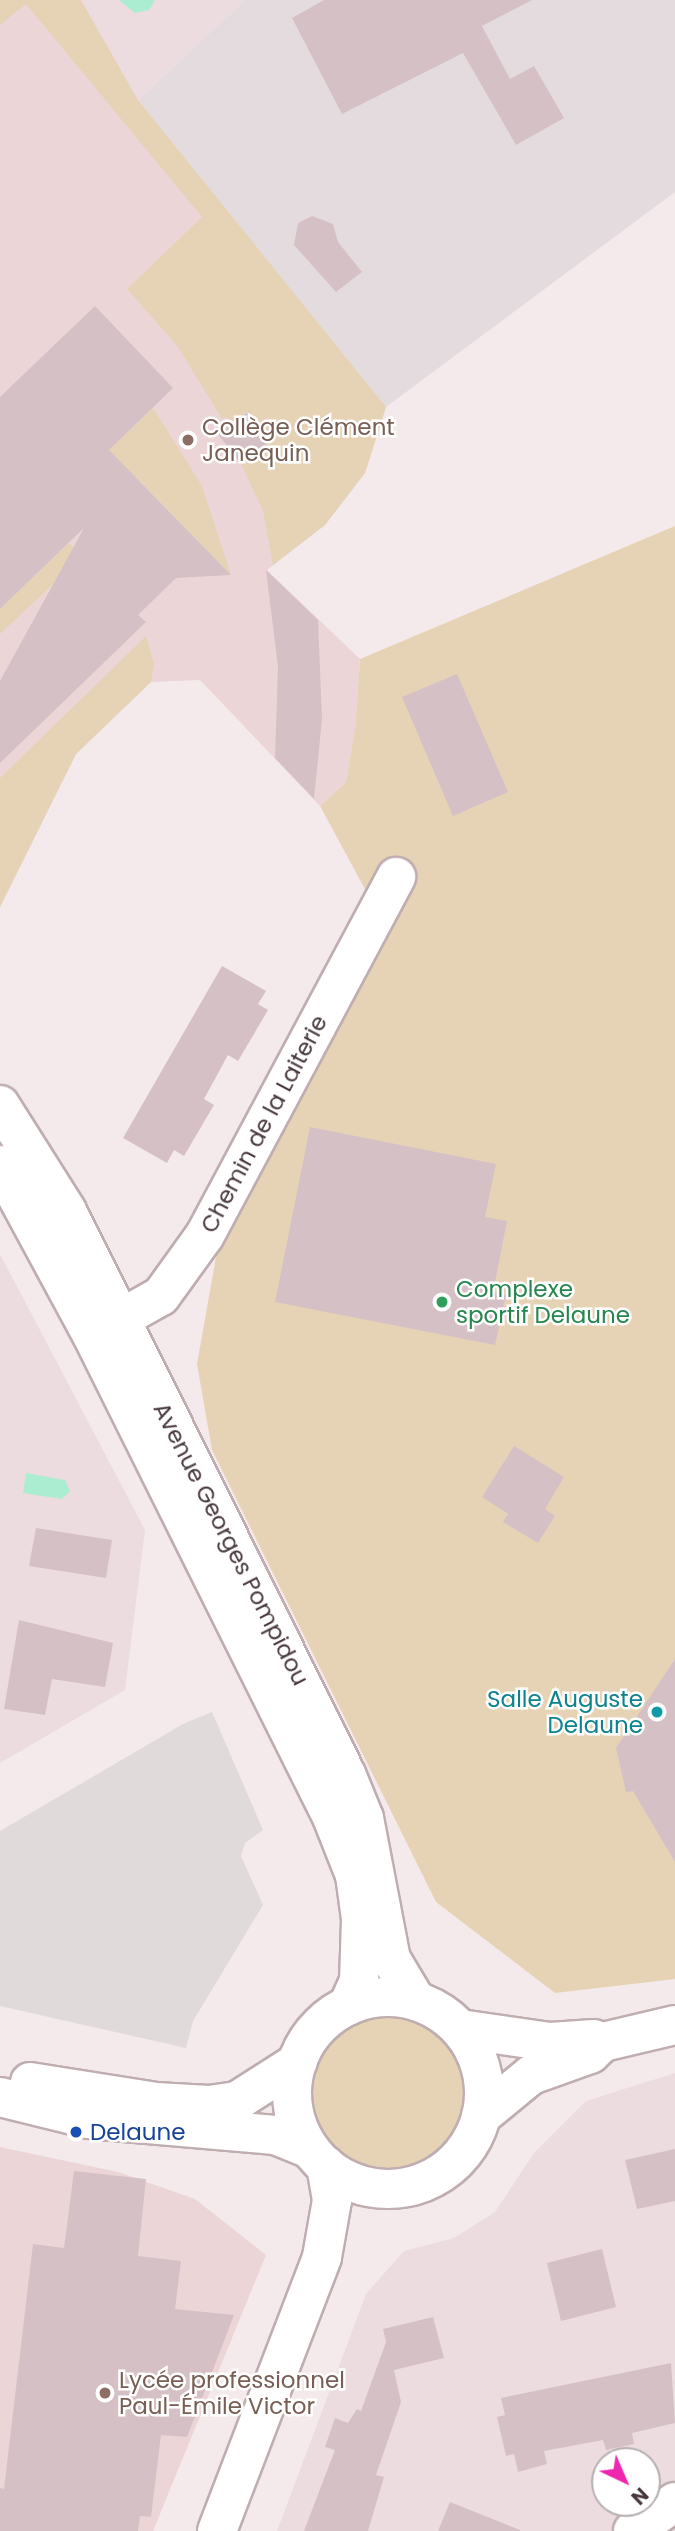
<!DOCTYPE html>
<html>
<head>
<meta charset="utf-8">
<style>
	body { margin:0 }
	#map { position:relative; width:675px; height:2531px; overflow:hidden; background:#f4eaeb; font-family:Poppins,sans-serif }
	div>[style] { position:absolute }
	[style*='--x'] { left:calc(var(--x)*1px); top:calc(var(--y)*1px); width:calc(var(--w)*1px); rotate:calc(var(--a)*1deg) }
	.residential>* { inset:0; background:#ecdcdf }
	.industrial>* { inset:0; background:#e4dbde }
	.education>* { inset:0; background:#ecd5d7 }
	.green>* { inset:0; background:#e6d3b5 }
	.round { border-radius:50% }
	.parking>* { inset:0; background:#e0dadb }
	.water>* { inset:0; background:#aaedd0 }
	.building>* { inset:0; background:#d5c0c5 }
	.roads { filter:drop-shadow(2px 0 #bfadb0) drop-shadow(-2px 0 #bfadb0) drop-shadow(0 2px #bfadb0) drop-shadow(0 -2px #bfadb0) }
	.minor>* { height:38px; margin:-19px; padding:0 19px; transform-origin:19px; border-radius:19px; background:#fff }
	.minor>.ring { margin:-19px; padding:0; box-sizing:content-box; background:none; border:38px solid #fff; border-radius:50% }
	.dots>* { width:19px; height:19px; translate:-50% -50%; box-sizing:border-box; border:4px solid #fff; border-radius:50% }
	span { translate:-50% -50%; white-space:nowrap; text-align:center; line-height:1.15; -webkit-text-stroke:5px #fff; paint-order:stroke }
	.education-label { font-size:23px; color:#785e54 }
	.left { translate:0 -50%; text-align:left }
	.street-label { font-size:23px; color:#48383c }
	.leisure-label { font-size:23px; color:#27864d }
	.culture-label { font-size:23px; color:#0d838f }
	.right { translate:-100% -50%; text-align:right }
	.transit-label { font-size:23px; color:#164399 }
	.north { position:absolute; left:591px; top:2447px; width:70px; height:70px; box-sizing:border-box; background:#fff; border:2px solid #b6afb1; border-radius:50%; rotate:136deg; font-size:19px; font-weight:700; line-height:28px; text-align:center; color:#48383c }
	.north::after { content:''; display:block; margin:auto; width:24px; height:32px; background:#ef26b0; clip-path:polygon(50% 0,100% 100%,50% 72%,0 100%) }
</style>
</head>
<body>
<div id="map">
	<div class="residential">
		<i style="clip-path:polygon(81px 0,245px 0,138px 100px)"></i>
		<i style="clip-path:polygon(0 1254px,145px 1530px,125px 1690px,0 1763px)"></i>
		<i style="clip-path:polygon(evenodd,675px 2073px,675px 2531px,277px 2531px,366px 2294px,404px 2251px,454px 2238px,495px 2212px,534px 2153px,586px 2101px,675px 2073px,605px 2461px,647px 2461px,647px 2503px,605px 2503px,605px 2461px)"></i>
	</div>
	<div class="industrial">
		<i style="clip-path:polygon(245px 0,675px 0,675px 192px,386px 407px,138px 100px)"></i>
	</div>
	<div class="education">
		<i style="clip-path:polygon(0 0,81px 0,138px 100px,386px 407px,365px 473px,325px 525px,267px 570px,360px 659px,355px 728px,346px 782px,320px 806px,200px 680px,151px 682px,76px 754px,0 907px)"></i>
		<i style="clip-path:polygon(0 2147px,118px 2172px,195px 2199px,266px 2255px,153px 2531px,0 2531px)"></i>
	</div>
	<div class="green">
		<i style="clip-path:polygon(0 0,81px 0,138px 100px,386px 407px,365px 473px,325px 525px,273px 565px,263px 511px,241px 464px,271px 441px,249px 411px,233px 422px,227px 417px,222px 419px,178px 347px,127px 289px,202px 217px,26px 4px,0 25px)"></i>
		<i style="clip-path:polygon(153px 408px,202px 486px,231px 575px,136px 477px,92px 466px)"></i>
		<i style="clip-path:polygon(675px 526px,675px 1979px,555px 1993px,436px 1902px,212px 1450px,197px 1364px,219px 1240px,367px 893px,320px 806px,346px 782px,355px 728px,360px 659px)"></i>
		<i style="clip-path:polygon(69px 543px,82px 557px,0 634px,0 609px)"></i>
		<i style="clip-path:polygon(146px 636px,154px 664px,151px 682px,76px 754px,0 907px,0 778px)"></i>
		<i class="round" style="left:310px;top:2015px;width:156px;height:156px"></i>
	</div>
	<div class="parking">
		<i style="clip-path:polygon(212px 1712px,263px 1830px,245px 1843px,241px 1856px,263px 1905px,193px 2021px,186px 2048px,0 2006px,0 1831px,183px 1724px)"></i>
	</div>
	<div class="water">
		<i style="clip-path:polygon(119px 0,155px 0,149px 10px,135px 13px)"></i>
		<i style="clip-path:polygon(26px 1473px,65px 1480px,70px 1491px,62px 1499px,23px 1493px)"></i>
	</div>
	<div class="building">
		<i style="clip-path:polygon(324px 0,532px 0,482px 26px,510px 79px,534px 66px,564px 118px,516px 145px,463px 53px,342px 114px,292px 18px)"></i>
		<i style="clip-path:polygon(312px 216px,333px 224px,338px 242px,362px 272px,336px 292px,294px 245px,298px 223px)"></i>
		<i style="clip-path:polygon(95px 306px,173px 388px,109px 450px,231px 575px,176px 578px,138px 615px,146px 622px,0 763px,0 681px,84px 528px,0 609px,0 397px)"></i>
		<i style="clip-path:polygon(249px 411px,271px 441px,241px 464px,218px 434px)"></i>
		<i style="clip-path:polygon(266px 570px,318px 620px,322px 719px,314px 799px,275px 758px,278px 667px)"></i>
		<i style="clip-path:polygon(457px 674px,508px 792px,453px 816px,402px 697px)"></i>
		<i style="clip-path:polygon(222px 966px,266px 991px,258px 1004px,268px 1010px,238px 1061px,228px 1055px,204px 1099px,214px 1105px,184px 1156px,174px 1150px,167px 1163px,123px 1138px)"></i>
		<i style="clip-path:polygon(310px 1127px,496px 1164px,485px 1217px,507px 1221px,493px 1292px,506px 1295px,495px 1345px,275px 1302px)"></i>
		<i style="clip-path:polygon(514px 1446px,564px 1477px,545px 1509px,555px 1516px,538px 1543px,503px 1522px,508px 1514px,482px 1497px)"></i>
		<i style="clip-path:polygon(36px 1528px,112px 1540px,106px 1578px,29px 1566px)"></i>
		<i style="clip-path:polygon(19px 1620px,113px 1643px,105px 1687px,52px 1679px,45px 1715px,4px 1709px)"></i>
		<i style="clip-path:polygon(675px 1659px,675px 1862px,633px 1791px,626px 1792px,616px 1748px)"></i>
		<i style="clip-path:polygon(675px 2149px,675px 2201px,637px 2209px,625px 2160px)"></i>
		<i style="clip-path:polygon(74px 2171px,146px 2179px,138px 2256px,181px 2261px,175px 2309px,234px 2315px,187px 2437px,161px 2435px,151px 2517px,140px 2516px,138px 2531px,0 2531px,0 2488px,4px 2489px,33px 2244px,64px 2248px)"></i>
		<i style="clip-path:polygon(602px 2249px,616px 2307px,561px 2321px,547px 2263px)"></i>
		<i style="clip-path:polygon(433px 2317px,444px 2358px,394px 2370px,401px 2402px,376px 2475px,384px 2477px,368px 2531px,304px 2531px,335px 2450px,325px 2447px,335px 2418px,348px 2423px,357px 2409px,361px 2411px,386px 2342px,383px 2329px)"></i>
		<i style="clip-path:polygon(671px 2363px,675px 2423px,632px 2433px,634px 2444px,606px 2450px,603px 2440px,544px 2451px,547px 2464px,518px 2472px,514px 2454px,506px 2456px,497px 2417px,505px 2415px,501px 2398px)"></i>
		<i style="clip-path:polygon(450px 2502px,520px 2530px,520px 2531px,438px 2531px)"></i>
	</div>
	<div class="roads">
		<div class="minor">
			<i style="--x:0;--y:1105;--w:125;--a:57.7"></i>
			<i style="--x:67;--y:1211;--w:628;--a:63.64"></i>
			<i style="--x:346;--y:1774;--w:48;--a:67.8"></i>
			<i style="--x:364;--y:1818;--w:144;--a:79.2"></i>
			<i style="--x:391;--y:1959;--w:49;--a:59.2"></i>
			<i style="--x:0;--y:1165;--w:193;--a:61.6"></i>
			<i style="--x:92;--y:1335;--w:538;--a:63.53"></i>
			<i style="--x:332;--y:1817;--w:62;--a:68.4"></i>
			<i style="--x:355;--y:1875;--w:44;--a:82.2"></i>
			<i style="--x:361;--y:1919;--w:62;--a:91.8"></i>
			<i style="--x:359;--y:1981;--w:27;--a:114"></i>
			<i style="--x:97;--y:1332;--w:73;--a:-29.4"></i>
			<i style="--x:161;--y:1296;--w:75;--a:-54.2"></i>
			<i style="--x:205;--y:1235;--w:406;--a:-61.9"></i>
			<i class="ring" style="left:292px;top:1997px;width:154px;height:154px"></i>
			<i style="--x:460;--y:2029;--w:91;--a:8.2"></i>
			<i style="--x:550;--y:2042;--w:44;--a:-3.9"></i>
			<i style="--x:30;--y:2082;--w:128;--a:9"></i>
			<i style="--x:156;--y:2102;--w:53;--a:3.2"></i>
			<i style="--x:209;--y:2105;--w:28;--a:-8"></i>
			<i style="--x:237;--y:2101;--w:72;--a:-32.6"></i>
			<i style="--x:0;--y:2097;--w:92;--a:13.9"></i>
			<i style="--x:89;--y:2119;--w:187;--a:4.9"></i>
			<i style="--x:275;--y:2135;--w:38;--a:22"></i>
			<i style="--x:481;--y:2116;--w:65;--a:-39.4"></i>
			<i style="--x:531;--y:2075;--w:63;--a:-19.6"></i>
			<i style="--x:590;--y:2054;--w:18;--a:-43"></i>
			<i style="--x:603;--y:2042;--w:74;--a:-13.3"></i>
			<i style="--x:217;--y:2531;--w:293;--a:-69"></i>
			<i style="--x:322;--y:2257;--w:58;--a:-80"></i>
			<i style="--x:332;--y:2200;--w:35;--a:-100"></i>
			<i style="--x:633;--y:2531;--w:51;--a:-34.6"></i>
		</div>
	</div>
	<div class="dots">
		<i style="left:188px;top:440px;background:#8d6e63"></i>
		<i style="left:442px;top:1302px;background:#2e9e5b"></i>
		<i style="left:657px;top:1712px;background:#0f9aa8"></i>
		<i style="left:76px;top:2132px;background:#1a4fb4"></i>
		<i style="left:105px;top:2393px;background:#8d6e63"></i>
	</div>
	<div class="education-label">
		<span class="left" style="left:202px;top:440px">Collège Clément<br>Janequin</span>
		<span class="left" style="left:119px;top:2393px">Lycée professionnel<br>Paul-Émile Victor</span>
	</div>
	<div class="street-label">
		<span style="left:264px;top:1124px;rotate:-62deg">Chemin de la Laiterie</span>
		<span style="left:231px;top:1544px;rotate:63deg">Avenue Georges Pompidou</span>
	</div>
	<div class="leisure-label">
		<span class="left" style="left:456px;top:1302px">Complexe<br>sportif Delaune</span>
	</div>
	<div class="culture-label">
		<span class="right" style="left:643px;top:1712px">Salle Auguste<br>Delaune</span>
	</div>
	<div class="transit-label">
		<span class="left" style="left:90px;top:2132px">Delaune</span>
	</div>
	<div class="north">N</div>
</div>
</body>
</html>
